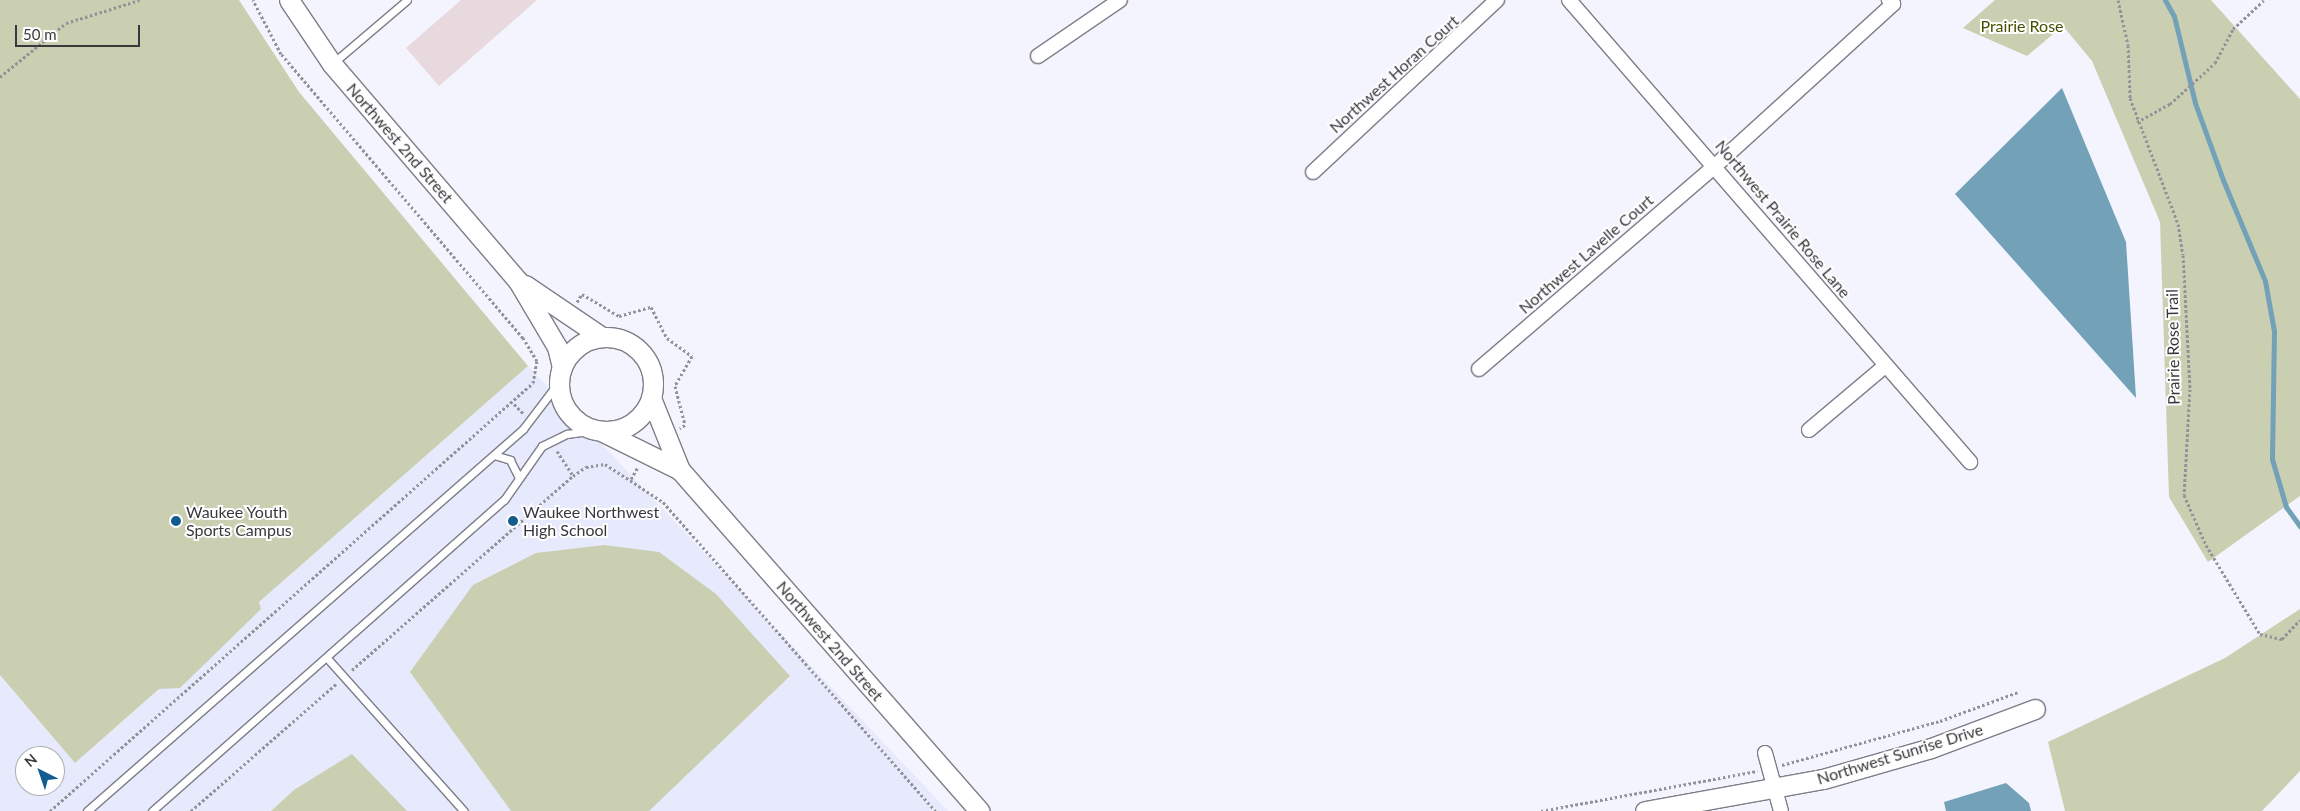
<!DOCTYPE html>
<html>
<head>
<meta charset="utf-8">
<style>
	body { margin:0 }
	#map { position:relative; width:2300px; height:811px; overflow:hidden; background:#f3f4fd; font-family:Lato,sans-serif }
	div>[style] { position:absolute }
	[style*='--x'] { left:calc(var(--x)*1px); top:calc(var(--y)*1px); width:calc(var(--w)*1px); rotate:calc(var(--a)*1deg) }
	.built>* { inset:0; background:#e7e9fc }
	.green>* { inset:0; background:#cacfb2 }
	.water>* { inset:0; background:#72a1b8 }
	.stream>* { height:5px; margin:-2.5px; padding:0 2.5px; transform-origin:2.5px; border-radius:2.5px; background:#72a1b8 }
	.building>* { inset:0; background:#e7d9dd }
	.path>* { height:3px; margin-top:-1.5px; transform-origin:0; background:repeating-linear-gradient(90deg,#929399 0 2.5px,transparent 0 5px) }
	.roads { filter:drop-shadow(1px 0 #7d7e89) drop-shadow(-1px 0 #7d7e89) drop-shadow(0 1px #7d7e89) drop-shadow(0 -1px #7d7e89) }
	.lane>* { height:7px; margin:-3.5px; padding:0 3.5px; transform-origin:3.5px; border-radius:3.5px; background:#fff }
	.street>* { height:14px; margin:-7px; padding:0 7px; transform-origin:7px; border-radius:7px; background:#fff }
	.secondary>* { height:19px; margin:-9.5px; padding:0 9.5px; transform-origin:9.5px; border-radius:9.5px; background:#fff }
	.secondary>.ring { margin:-9.5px; padding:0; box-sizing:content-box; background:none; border:19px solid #fff; border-radius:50% }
	.dots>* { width:14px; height:14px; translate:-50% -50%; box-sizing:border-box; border:2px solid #fff; border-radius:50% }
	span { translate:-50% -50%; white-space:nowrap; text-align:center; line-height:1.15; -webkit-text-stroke:4px #fff; paint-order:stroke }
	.park-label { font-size:16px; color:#464e01 }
	.street-label { font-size:16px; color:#38383d }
	.poi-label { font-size:16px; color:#38383d }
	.left { translate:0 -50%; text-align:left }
	.north { position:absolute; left:15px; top:746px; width:50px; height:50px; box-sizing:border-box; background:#fff; border:1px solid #afafb1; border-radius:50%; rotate:319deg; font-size:14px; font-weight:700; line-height:20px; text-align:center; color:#38383d }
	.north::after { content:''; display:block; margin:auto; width:18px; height:22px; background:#135c90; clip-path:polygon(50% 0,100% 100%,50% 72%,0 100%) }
	.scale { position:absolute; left:15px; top:25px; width:125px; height:22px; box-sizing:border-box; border:2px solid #38383d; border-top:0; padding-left:6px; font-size:15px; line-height:18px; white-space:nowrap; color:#38383d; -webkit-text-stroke:4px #fff; paint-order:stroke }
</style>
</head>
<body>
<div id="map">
	<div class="built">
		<i style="clip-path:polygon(evenodd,528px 366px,948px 811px,0 811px,0 675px,75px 763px,528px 366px,25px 756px,55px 756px,55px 786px,25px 786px,25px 756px)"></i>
	</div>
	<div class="green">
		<i style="clip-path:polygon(0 0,239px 0,299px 92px,528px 366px,259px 602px,261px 609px,180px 688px,159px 689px,75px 763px,0 675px)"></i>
		<i style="clip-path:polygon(1995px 0,2211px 0,2300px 99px,2300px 496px,2208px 562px,2169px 497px,2160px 222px,2092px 61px,2063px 26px,2027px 56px,1963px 28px)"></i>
		<i style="clip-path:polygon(604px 545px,659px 552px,716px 594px,790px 676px,649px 811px,511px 811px,410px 672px,473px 585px,536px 553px)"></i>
		<i style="clip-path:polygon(2300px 609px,2300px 771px,2262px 811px,2065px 811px,2048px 742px,2225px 658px)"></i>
		<i style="clip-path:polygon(352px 754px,407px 811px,271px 811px,294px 790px)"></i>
	</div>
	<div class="water">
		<i style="clip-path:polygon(2062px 88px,2126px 242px,2136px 398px,1955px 194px)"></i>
		<i style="clip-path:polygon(2006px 783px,2029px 803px,2031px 811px,1946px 811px,1944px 802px)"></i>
	</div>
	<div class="stream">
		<i style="--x:2165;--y:0;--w:18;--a:61"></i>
		<i style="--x:2174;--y:16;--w:89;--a:76.4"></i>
		<i style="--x:2195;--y:103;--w:82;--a:70"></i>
		<i style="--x:2223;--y:180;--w:109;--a:67.4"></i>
		<i style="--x:2265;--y:281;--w:51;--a:79.8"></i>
		<i style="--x:2274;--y:331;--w:128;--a:90.9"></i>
		<i style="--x:2272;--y:459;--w:50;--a:73.7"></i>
		<i style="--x:2286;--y:507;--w:24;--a:54"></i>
	</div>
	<div class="building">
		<i style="clip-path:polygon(461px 0,537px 0,439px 86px,406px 48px)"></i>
	</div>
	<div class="path">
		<i style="--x:2118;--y:0;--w:46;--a:77.5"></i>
		<i style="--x:2128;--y:45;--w:53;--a:87.8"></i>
		<i style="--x:2130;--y:98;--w:135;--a:69.1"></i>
		<i style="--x:2178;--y:224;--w:31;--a:81"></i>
		<i style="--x:2183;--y:255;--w:134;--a:87"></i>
		<i style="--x:2190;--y:389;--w:106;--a:93.2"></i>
		<i style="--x:2184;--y:495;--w:55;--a:66.3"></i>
		<i style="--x:2206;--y:545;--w:104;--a:58.8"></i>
		<i style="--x:2260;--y:634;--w:23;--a:13"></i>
		<i style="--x:2282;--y:639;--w:26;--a:-47"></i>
		<i style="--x:0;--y:77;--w:85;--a:-39.3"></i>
		<i style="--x:66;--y:23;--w:77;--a:-17.3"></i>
		<i style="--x:2137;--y:122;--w:38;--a:-29"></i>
		<i style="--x:2170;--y:104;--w:61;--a:-42.3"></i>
		<i style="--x:2215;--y:63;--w:38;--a:-62"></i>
		<i style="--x:2233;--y:29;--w:42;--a:-43.1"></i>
		<i style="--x:577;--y:302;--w:9;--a:-58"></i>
		<i style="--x:582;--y:294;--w:43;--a:30.7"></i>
		<i style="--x:619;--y:316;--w:33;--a:-16"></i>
		<i style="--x:651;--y:307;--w:35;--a:63"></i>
		<i style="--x:667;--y:338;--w:31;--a:36"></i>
		<i style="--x:692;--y:356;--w:34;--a:120"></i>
		<i style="--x:675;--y:386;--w:40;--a:75.6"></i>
		<i style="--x:685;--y:425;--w:6;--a:149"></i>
		<i style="--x:514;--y:404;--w:13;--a:45"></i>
		<i style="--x:557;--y:451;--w:30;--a:57"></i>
		<i style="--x:631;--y:479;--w:14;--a:-60"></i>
		<i style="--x:352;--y:670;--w:294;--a:-41.3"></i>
		<i style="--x:573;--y:476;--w:16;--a:-35"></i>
		<i style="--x:586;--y:467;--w:19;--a:-9"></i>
		<i style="--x:605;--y:464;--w:69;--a:33.2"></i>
		<i style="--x:663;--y:502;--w:412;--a:48.6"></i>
		<i style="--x:1782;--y:765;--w:164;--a:-15.6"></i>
		<i style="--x:1940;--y:721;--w:83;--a:-20.4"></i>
		<i style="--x:50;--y:811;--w:645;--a:-41.55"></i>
		<i style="--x:533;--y:383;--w:22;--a:-80"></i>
		<i style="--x:537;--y:361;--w:27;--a:-121"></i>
		<i style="--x:523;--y:338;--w:373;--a:-130.4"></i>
		<i style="--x:281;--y:54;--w:61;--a:-117.4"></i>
		<i style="--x:191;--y:811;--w:193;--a:-41.2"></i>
		<i style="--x:1541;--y:811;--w:220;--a:-10.5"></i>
	</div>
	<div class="roads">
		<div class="lane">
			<i style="--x:333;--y:63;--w:97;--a:-40.4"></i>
			<i style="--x:494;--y:455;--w:17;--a:17"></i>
			<i style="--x:510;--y:460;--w:20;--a:63"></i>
			<i style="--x:327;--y:658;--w:205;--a:48.2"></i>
			<i style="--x:87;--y:811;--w:580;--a:-41.22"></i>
			<i style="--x:523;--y:429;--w:58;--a:-52.7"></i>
			<i style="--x:152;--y:811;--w:470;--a:-41.5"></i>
			<i style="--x:504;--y:500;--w:66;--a:-54.9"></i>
			<i style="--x:542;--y:446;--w:28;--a:-26"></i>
			<i style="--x:567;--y:434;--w:27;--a:-8"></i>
		</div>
		<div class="street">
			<i style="--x:1569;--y:0;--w:612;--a:49.04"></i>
			<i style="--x:1038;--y:56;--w:99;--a:-34.3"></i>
			<i style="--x:1313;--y:172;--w:252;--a:-43.1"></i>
			<i style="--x:1479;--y:369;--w:311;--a:-40.7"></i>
			<i style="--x:1715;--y:166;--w:241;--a:-42.3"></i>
			<i style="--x:1893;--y:4;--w:6;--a:-135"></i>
			<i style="--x:1809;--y:430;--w:99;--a:-40.1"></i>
			<i style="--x:1765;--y:753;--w:60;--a:74.6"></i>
		</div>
		<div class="secondary">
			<i style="--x:289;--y:0;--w:77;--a:56.1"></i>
			<i style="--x:332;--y:64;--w:286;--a:49.4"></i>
			<i style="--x:518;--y:281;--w:77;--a:59.4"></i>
			<i style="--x:557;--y:347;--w:21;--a:76"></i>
			<i style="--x:525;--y:285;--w:93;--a:34"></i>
			<i class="ring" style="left:559px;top:337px;width:75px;height:75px"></i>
			<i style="--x:651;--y:398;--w:78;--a:68.1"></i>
			<i style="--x:680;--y:470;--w:454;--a:48.7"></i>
			<i style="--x:603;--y:432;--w:86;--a:26.3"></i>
			<i style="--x:1645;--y:811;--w:181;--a:-10.2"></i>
			<i style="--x:1823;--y:779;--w:112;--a:-16"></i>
			<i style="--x:1931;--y:748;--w:111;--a:-20.6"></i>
		</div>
	</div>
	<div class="dots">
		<i style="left:176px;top:521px;background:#135c90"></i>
		<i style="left:513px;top:521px;background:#135c90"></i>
	</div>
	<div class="park-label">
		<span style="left:2022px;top:26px">Prairie Rose</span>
	</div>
	<div class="street-label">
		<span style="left:1394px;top:74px;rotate:-42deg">Northwest Horan Court</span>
		<span style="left:400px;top:143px;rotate:49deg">Northwest 2nd Street</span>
		<span style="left:1783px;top:219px;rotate:50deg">Northwest Prairie Rose Lane</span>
		<span style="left:1586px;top:254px;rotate:-41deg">Northwest Lavelle Court</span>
		<span style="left:2173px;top:347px;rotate:-91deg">Prairie Rose Trail</span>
		<span style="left:830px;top:641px;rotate:49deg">Northwest 2nd Street</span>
		<span style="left:1900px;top:754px;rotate:-17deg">Northwest Sunrise Drive</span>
	</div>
	<div class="poi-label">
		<span class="left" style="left:186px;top:521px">Waukee Youth<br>Sports Campus</span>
		<span class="left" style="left:523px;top:521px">Waukee Northwest<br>High School</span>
	</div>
	<div class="north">N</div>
	<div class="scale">50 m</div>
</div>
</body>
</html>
